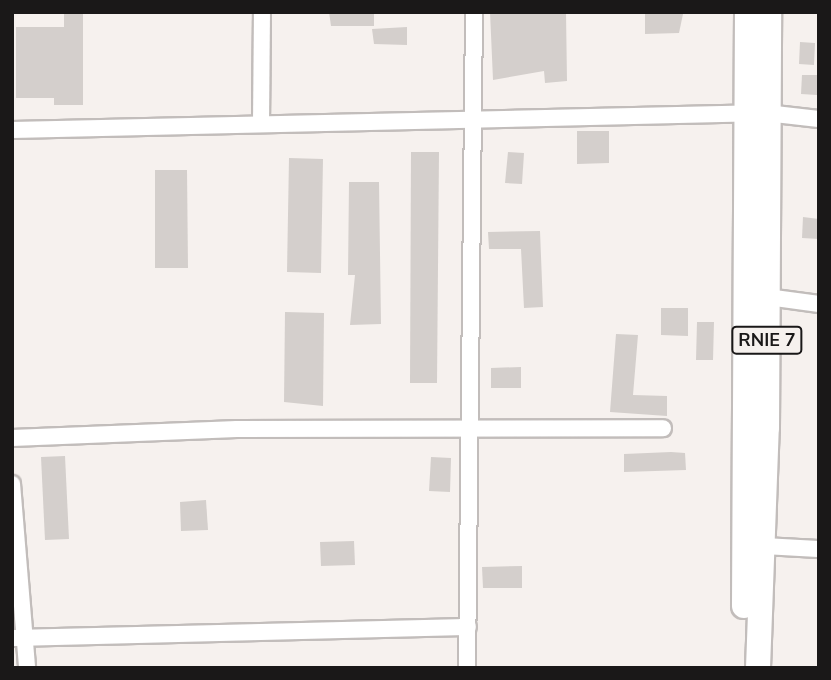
<!DOCTYPE html>
<html>
<head>
<meta charset="utf-8">
<style>
	body { margin:0 }
	#map { position:relative; width:831px; height:680px; overflow:hidden; background:#f6f1ee; font-family:"Nunito Sans",sans-serif }
	div>[style] { position:absolute }
	[style*='--x'] { left:calc(var(--x)*1px); top:calc(var(--y)*1px); width:calc(var(--w)*1px); rotate:calc(var(--a)*1deg) }
	.building>* { inset:0; background:#d4cfcc }
	.roads { filter:drop-shadow(2px 0 #c2bdbb) drop-shadow(-2px 0 #c2bdbb) drop-shadow(0 2px #c2bdbb) drop-shadow(0 -2px #c2bdbb) }
	.minor>* { height:16px; margin:-8px; padding:0 8px; transform-origin:8px; border-radius:8px; background:#fff }
	.primary>* { height:24px; margin:-12px; padding:0 12px; transform-origin:12px; border-radius:12px; background:#fff }
	span { translate:-50% -50%; white-space:nowrap; text-align:center; line-height:1.15; -webkit-text-stroke:7px #f6f1ee; paint-order:stroke }
	.shield-label span { padding:2px 5px; background:#f6f1ee; border:2px solid; border-radius:5px; -webkit-text-stroke-width:0 }
	.shield-label { font-size:18px; color:#1a1818; font-weight:700 }
	.frame { position:absolute; inset:0; border:14px solid #1a1818; pointer-events:none }
</style>
</head>
<body>
<div id="map">
	<div class="building">
		<i style="clip-path:polygon(64px 12px,83px 12px,83px 105px,54px 105px,54px 98px,16px 98px,16px 27px,64px 27px)"></i>
		<i style="clip-path:polygon(329px 12px,374px 12px,374px 26px,331px 26px)"></i>
		<i style="clip-path:polygon(490px 12px,566px 12px,567px 81px,545px 83px,544px 71px,493px 80px)"></i>
		<i style="clip-path:polygon(645px 13px,683px 14px,679px 33px,645px 34px)"></i>
		<i style="clip-path:polygon(407px 27px,407px 45px,374px 44px,372px 29px)"></i>
		<i style="clip-path:polygon(800px 42px,815px 43px,814px 65px,799px 64px)"></i>
		<i style="clip-path:polygon(802px 75px,818px 75px,817px 95px,801px 94px)"></i>
		<i style="clip-path:polygon(577px 131px,609px 131px,609px 163px,577px 164px)"></i>
		<i style="clip-path:polygon(411px 152px,439px 152px,437px 383px,410px 383px)"></i>
		<i style="clip-path:polygon(508px 152px,524px 153px,522px 184px,505px 183px)"></i>
		<i style="clip-path:polygon(289px 158px,323px 159px,321px 273px,287px 272px)"></i>
		<i style="clip-path:polygon(155px 170px,187px 170px,188px 268px,155px 268px)"></i>
		<i style="clip-path:polygon(349px 182px,379px 182px,381px 324px,350px 325px,355px 275px,348px 275px)"></i>
		<i style="clip-path:polygon(803px 217px,819px 219px,819px 239px,802px 238px)"></i>
		<i style="clip-path:polygon(540px 231px,543px 307px,524px 308px,521px 249px,489px 249px,488px 232px)"></i>
		<i style="clip-path:polygon(661px 308px,688px 308px,688px 336px,661px 335px)"></i>
		<i style="clip-path:polygon(285px 312px,324px 313px,323px 406px,284px 402px)"></i>
		<i style="clip-path:polygon(697px 322px,714px 322px,713px 360px,696px 360px)"></i>
		<i style="clip-path:polygon(616px 334px,638px 335px,633px 395px,667px 396px,667px 416px,610px 412px)"></i>
		<i style="clip-path:polygon(521px 367px,521px 388px,491px 388px,491px 368px)"></i>
		<i style="clip-path:polygon(671px 452px,685px 453px,686px 470px,624px 472px,624px 454px)"></i>
		<i style="clip-path:polygon(65px 456px,69px 539px,45px 540px,41px 457px)"></i>
		<i style="clip-path:polygon(431px 457px,451px 458px,450px 492px,429px 491px)"></i>
		<i style="clip-path:polygon(206px 500px,208px 530px,181px 531px,180px 502px)"></i>
		<i style="clip-path:polygon(354px 541px,355px 565px,321px 566px,320px 542px)"></i>
		<i style="clip-path:polygon(522px 566px,522px 588px,483px 588px,482px 567px)"></i>
	</div>
	<div class="roads">
		<div class="minor">
			<i style="--x:261;--y:124;--w:112;--a:-89.5"></i>
			<i style="--x:12;--y:130;--w:754;--a:-1.29"></i>
			<i style="--x:766;--y:113;--w:53;--a:6.5"></i>
			<i style="--x:767;--y:297;--w:52;--a:7.7"></i>
			<i style="--x:12;--y:438;--w:225;--a:-2.3"></i>
			<i style="--x:237;--y:429;--w:426;--a:-0.1"></i>
			<i style="--x:12;--y:484;--w:185;--a:85.3"></i>
			<i style="--x:763;--y:546;--w:56;--a:3.1"></i>
			<i style="--x:12;--y:638;--w:456;--a:-1.4"></i>
			<i style="--x:467;--y:668;--w:656;--a:-89.39"></i>
		</div>
		<div class="primary">
			<i style="--x:744;--y:606;--w:594;--a:-89.71"></i>
			<i style="--x:758;--y:668;--w:240;--a:-87.9"></i>
			<i style="--x:767;--y:428;--w:416;--a:-89.7"></i>
		</div>
	</div>
	<div class="shield-label">
		<span style="left:767px;top:340px">RNIE 7</span>
	</div>
	<div class="frame"></div>
</div>
</body>
</html>
